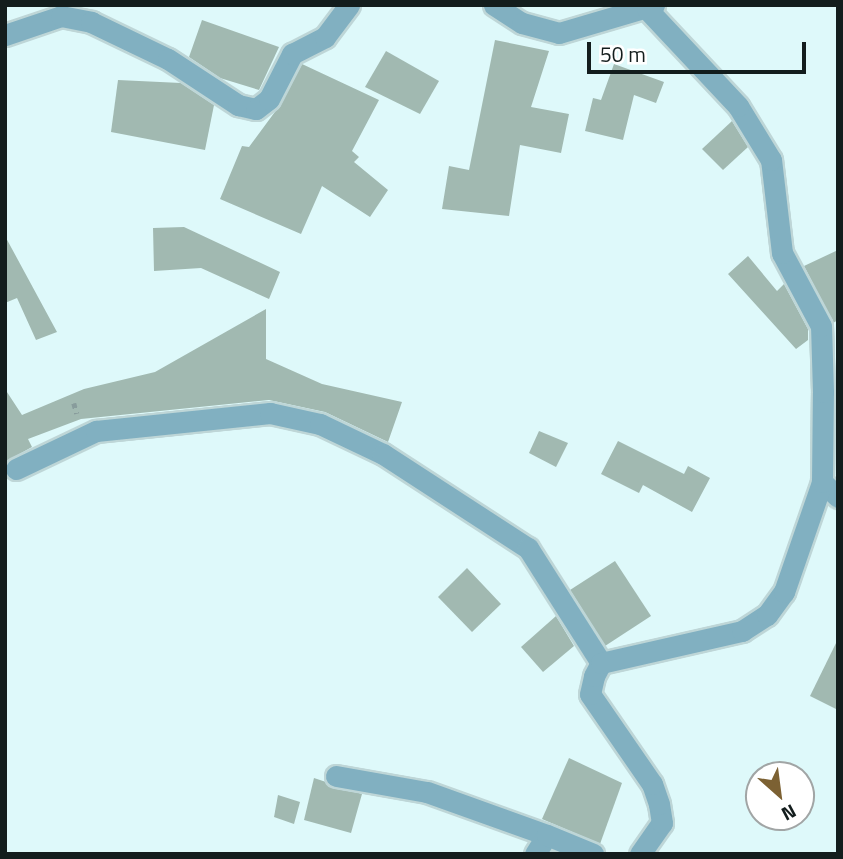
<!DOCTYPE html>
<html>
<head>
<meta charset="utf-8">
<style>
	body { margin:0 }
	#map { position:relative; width:843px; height:859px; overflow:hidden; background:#def9fa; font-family:"Titillium Web",sans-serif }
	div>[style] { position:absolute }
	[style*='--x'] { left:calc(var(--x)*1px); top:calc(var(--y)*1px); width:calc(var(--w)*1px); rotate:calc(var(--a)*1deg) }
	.building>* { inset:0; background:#a1b9b1 }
	.path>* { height:4.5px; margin-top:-2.25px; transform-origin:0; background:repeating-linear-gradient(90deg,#889c9c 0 5px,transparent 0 10px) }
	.roads { filter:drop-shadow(2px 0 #bed6d7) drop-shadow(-2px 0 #bed6d7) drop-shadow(0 2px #bed6d7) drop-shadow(0 -2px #bed6d7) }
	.minor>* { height:21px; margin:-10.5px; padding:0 10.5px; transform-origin:10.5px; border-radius:10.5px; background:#81b0c1 }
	span { translate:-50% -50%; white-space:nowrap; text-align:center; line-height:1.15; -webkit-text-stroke:7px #fff; paint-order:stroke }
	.frame { position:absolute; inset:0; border:7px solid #131d1d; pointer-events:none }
	.north { position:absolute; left:745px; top:761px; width:70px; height:70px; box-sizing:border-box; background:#fff; border:2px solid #a1a5a5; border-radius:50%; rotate:152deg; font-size:19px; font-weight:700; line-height:28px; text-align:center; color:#131d1d }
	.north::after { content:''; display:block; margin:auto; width:24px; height:32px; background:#7c6133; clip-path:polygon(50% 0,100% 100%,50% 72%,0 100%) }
	.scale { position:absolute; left:587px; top:42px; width:219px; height:32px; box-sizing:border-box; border:4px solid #131d1d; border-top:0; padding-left:9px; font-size:21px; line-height:24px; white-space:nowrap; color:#131d1d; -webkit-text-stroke:5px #fff; paint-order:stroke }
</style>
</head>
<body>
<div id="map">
	<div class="building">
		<i style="clip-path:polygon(202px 20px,279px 47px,259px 90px,220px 78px,189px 57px)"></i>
		<i style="clip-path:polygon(495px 40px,549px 51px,531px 107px,569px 114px,561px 153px,520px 145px,509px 216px,442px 209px,449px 166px,469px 170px)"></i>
		<i style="clip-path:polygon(386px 51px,439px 81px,420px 114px,365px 87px)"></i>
		<i style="clip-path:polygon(302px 64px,379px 100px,352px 151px,359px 157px,354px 162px,388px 190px,370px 217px,322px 186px,301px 234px,220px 199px,242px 146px,249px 147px,280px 105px)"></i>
		<i style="clip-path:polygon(614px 64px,664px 82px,656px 103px,634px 95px,623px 140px,585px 131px,593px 98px,601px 100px)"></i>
		<i style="clip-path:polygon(118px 80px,181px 83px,214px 105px,205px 150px,111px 132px)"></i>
		<i style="clip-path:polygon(732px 121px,748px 147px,723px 170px,702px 149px)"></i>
		<i style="clip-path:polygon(184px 227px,280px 272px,269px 299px,201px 268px,154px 271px,153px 228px)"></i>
		<i style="clip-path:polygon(5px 236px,57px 332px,36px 340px,17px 298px,5px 303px)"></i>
		<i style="clip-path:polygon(838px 250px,838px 320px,833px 323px,804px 266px)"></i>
		<i style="clip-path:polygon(748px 256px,777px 291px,784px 284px,808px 329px,808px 340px,796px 349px,728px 274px)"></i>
		<i style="clip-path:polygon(266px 309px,266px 359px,322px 384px,402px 402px,388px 442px,325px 412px,269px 400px,81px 419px,28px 439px,32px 447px,5px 462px,5px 389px,22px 415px,84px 389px,155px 372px)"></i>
		<i style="clip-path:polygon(539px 431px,568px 443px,556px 467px,529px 453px)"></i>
		<i style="clip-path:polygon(618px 441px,684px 474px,688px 466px,710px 478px,692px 512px,643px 485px,639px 493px,601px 474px)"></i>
		<i style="clip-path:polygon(615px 561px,651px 616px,605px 646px,570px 590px)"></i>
		<i style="clip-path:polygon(467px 568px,501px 604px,472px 632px,438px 597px)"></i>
		<i style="clip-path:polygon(556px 616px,574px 646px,543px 672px,521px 647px)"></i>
		<i style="clip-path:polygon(838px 639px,838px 710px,810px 696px)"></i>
		<i style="clip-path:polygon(569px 758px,622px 783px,600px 844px,542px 819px)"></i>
		<i style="clip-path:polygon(314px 778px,362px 794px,351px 833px,304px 820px)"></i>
		<i style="clip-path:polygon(278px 795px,300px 802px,294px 824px,274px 817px)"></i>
	</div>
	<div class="path">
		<i style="--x:74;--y:403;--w:11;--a:75"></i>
	</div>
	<div class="roads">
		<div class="minor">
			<i style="--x:494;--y:5;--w:33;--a:33"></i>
			<i style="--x:522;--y:23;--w:38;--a:15"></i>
			<i style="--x:559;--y:33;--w:99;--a:-16.4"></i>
			<i style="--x:5;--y:35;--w:59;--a:-18.7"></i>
			<i style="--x:61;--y:16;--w:31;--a:11"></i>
			<i style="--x:91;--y:22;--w:85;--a:25.7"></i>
			<i style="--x:168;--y:59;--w:84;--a:33.3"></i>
			<i style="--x:238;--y:105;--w:18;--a:13"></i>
			<i style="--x:256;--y:109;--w:16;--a:-38"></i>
			<i style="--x:269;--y:99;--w:51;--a:-62.9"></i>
			<i style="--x:292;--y:54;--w:37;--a:-27"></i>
			<i style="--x:325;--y:37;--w:40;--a:-53"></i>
			<i style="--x:16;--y:469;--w:89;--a:-25.4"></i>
			<i style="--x:96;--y:431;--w:175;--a:-5.9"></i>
			<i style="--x:270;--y:413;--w:51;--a:12.4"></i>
			<i style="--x:320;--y:424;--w:70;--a:25.5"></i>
			<i style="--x:383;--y:454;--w:173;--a:33"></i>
			<i style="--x:528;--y:548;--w:136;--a:57.6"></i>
			<i style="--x:822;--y:482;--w:22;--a:43"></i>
			<i style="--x:336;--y:776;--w:92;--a:10"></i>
			<i style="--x:427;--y:792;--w:127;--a:19.7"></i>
			<i style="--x:535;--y:854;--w:22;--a:-58"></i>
			<i style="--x:547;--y:835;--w:50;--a:22.4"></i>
			<i style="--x:640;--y:854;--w:38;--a:-55"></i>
			<i style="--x:662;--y:823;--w:19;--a:-99"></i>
			<i style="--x:659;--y:804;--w:21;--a:-109"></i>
			<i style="--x:652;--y:784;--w:109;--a:-124.6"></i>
			<i style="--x:590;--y:694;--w:18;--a:-77"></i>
			<i style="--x:594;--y:676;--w:15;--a:-62"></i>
			<i style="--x:601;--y:663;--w:145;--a:-12.8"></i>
			<i style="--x:742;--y:631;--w:30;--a:-33"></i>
			<i style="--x:767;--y:615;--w:29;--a:-54"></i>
			<i style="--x:784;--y:592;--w:116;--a:-70.9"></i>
			<i style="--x:822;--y:482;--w:90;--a:-89.4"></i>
			<i style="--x:823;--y:392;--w:66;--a:-91.7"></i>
			<i style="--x:821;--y:326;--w:83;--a:-118.1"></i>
			<i style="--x:782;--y:253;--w:94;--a:-96.7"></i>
			<i style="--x:771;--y:160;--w:63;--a:-121.4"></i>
			<i style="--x:738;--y:106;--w:133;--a:-133.2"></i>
		</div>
	</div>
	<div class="frame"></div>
	<div class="north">N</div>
	<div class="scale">50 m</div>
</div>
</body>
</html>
